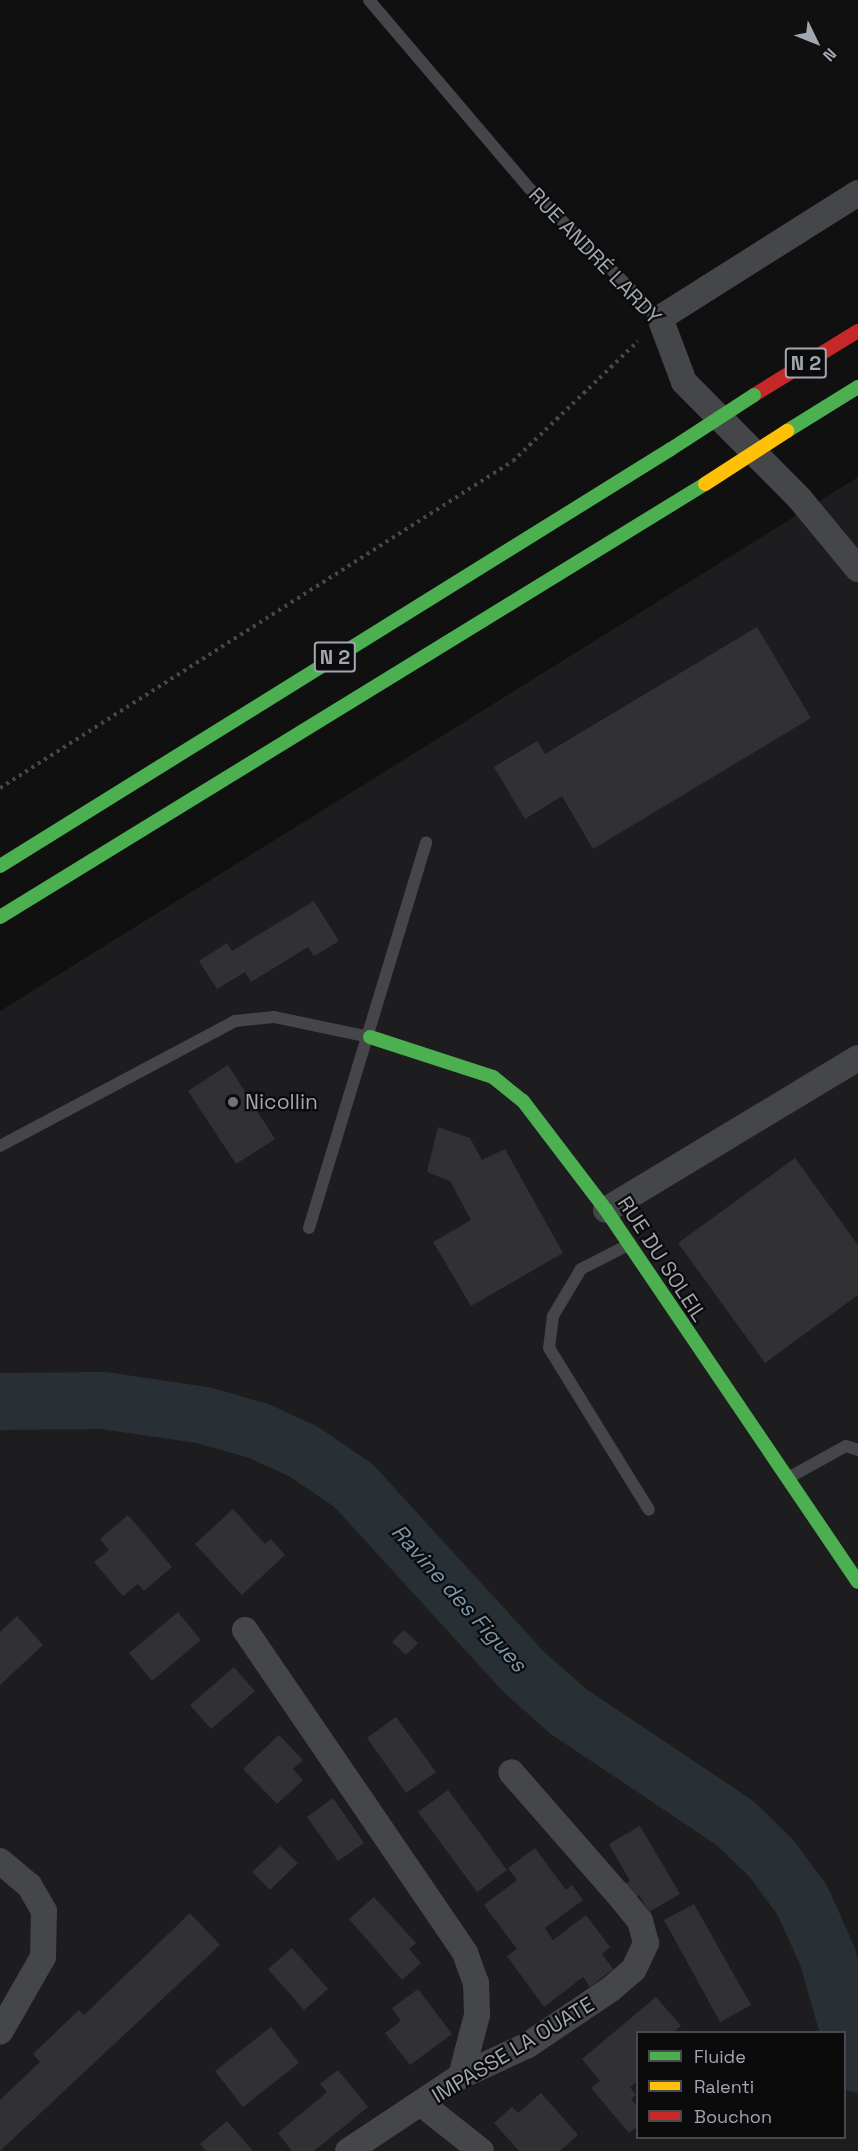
<!DOCTYPE html>
<html>
<head>
<meta charset="utf-8">
<style>
	body { margin:0 }
	#map { position:relative; width:858px; height:2151px; overflow:hidden; background:#101011; font-family:"Space Grotesk",sans-serif }
	div>[style] { position:absolute }
	[style*='--x'] { left:calc(var(--x)*1px); top:calc(var(--y)*1px); width:calc(var(--w)*1px); rotate:calc(var(--a)*1deg) }
	.built>* { inset:0; background:#1d1d1f }
	.river>* { height:57px; margin:-28.5px; padding:0 28.5px; transform-origin:28.5px; border-radius:28.5px; background:#293035 }
	.building>* { inset:0; background:#313133 }
	.path>* { height:4px; margin-top:-2px; transform-origin:0; background:repeating-linear-gradient(90deg,#47484b 0 3px,transparent 0 7.5px) }
	.lane>* { height:12px; margin:-6px; padding:0 6px; transform-origin:6px; border-radius:6px; background:#45464a }
	.street>* { height:26px; margin:-13px; padding:0 13px; transform-origin:13px; border-radius:13px; background:#45464a }
	.fast>* { height:14px; margin:-7px; padding:0 7px; transform-origin:7px; border-radius:7px; background:#4caf50 }
	.jam>* { height:14px; margin:-7px; padding:0 7px; transform-origin:7px; border-radius:7px; background:#c62828 }
	.fast-bridge>* { height:14px; margin:-7px; padding:0 7px; transform-origin:7px; border-radius:7px; background:#4caf50 }
	.slow-bridge>* { height:14px; margin:-7px; padding:0 7px; transform-origin:7px; border-radius:7px; background:#ffc107 }
	.dots>* { width:16px; height:16px; translate:-50% -50%; box-sizing:border-box; border:3px solid #0b0b0c; border-radius:50% }
	span { translate:-50% -50%; white-space:nowrap; text-align:center; line-height:1.15; -webkit-text-stroke:4.5px #0b0b0c; paint-order:stroke }
	.shield-label span { padding:2px 4px; background:#0b0b0c; border:2px solid; border-radius:4px; -webkit-text-stroke-width:0 }
	.shield-label { font-size:20px; color:#a2a7b1; font-weight:700 }
	.street-label { font-size:21px; color:#a2a7b1 }
	.poi-label { font-size:21px; color:#a2a7b1 }
	.left { translate:0 -50%; text-align:left }
	.water-label { font-size:22px; color:#7b96aa; font-style:italic }
	.legend { position:absolute; left:636px; top:2031px; width:210px; height:108px; box-sizing:border-box; background:#0b0b0c; border:2px solid #47494e; margin:0; padding:8px 10px; list-style:none; font-size:18px; color:#a2a7b1 }
	.legend li { display:flex; align-items:center; gap:12px; height:30px }
	.legend b { width:30px; border:2px solid #47494e }
	.north { position:absolute; left:786px; top:12px; width:60px; height:60px; -webkit-text-stroke:4px #0b0b0c; paint-order:stroke; rotate:133deg; font-size:16px; font-weight:700; line-height:24px; text-align:center; color:#a2a7b1 }
	.north::after { content:''; display:block; margin:auto; width:21px; height:27px; background:#a2a7b1; clip-path:polygon(50% 0,100% 100%,50% 72%,0 100%) }
</style>
</head>
<body>
<div id="map">
	<div class="built">
		<i style="clip-path:polygon(evenodd,858px 477px,858px 2151px,0 2151px,0 1011px,858px 477px,638px 2032px,844px 2032px,844px 2138px,638px 2138px,638px 2032px)"></i>
	</div>
	<div class="river">
		<i style="--x:0;--y:1401;--w:103;--a:-0.6"></i>
		<i style="--x:103;--y:1400;--w:102;--a:8.4"></i>
		<i style="--x:204;--y:1415;--w:55;--a:15.8"></i>
		<i style="--x:257;--y:1430;--w:51;--a:24.5"></i>
		<i style="--x:303;--y:1451;--w:60;--a:34.2"></i>
		<i style="--x:353;--y:1485;--w:253;--a:47.6"></i>
		<i style="--x:524;--y:1672;--w:59;--a:41.6"></i>
		<i style="--x:568;--y:1711;--w:201;--a:33.8"></i>
		<i style="--x:735;--y:1823;--w:50;--a:44.2"></i>
		<i style="--x:771;--y:1858;--w:52;--a:53.6"></i>
		<i style="--x:802;--y:1900;--w:61;--a:65.9"></i>
		<i style="--x:827;--y:1956;--w:112;--a:74"></i>
	</div>
	<div class="building">
		<i style="clip-path:polygon(757px 627px,811px 718px,593px 849px,562px 796px,525px 819px,494px 767px,537px 741px,545px 754px)"></i>
		<i style="clip-path:polygon(314px 901px,339px 941px,314px 956px,308px 947px,251px 982px,245px 972px,217px 989px,199px 961px,227px 943px,232px 951px)"></i>
		<i style="clip-path:polygon(228px 1065px,275px 1139px,236px 1164px,188px 1091px)"></i>
		<i style="clip-path:polygon(438px 1127px,470px 1138px,482px 1160px,505px 1149px,563px 1253px,471px 1306px,433px 1242px,471px 1220px,450px 1181px,427px 1172px)"></i>
		<i style="clip-path:polygon(795px 1158px,858px 1245px,858px 1295px,765px 1363px,678px 1243px)"></i>
		<i style="clip-path:polygon(233px 1509px,265px 1544px,271px 1539px,285px 1555px,242px 1595px,195px 1544px)"></i>
		<i style="clip-path:polygon(128px 1515px,172px 1567px,144px 1591px,138px 1584px,123px 1596px,94px 1562px,109px 1550px,100px 1539px)"></i>
		<i style="clip-path:polygon(178px 1612px,201px 1640px,152px 1681px,129px 1653px)"></i>
		<i style="clip-path:polygon(17px 1616px,43px 1645px,0 1685px,0 1632px)"></i>
		<i style="clip-path:polygon(404px 1630px,418px 1643px,406px 1655px,392px 1642px)"></i>
		<i style="clip-path:polygon(234px 1667px,255px 1691px,211px 1729px,190px 1705px)"></i>
		<i style="clip-path:polygon(396px 1717px,436px 1772px,406px 1793px,367px 1738px)"></i>
		<i style="clip-path:polygon(279px 1735px,303px 1760px,293px 1769px,303px 1780px,277px 1804px,243px 1769px)"></i>
		<i style="clip-path:polygon(448px 1790px,507px 1870px,477px 1892px,418px 1812px)"></i>
		<i style="clip-path:polygon(333px 1798px,364px 1843px,338px 1861px,307px 1817px)"></i>
		<i style="clip-path:polygon(640px 1826px,680px 1894px,649px 1912px,639px 1895px,629px 1902px,620px 1887px,630px 1881px,609px 1844px)"></i>
		<i style="clip-path:polygon(280px 1846px,298px 1863px,270px 1890px,252px 1872px)"></i>
		<i style="clip-path:polygon(535px 1848px,566px 1890px,572px 1885px,583px 1900px,545px 1928px,553px 1940px,586px 1915px,610px 1947px,602px 1954px,613px 1969px,590px 1987px,583px 1977px,544px 2007px,507px 1956px,517px 1949px,484px 1905px,517px 1880px,508px 1868px)"></i>
		<i style="clip-path:polygon(374px 1897px,416px 1943px,409px 1949px,421px 1963px,402px 1980px,349px 1919px)"></i>
		<i style="clip-path:polygon(694px 1904px,751px 2005px,720px 2022px,664px 1920px)"></i>
		<i style="clip-path:polygon(190px 1913px,220px 1945px,0 2151px,0 2100px,40px 2062px,33px 2054px,79px 2010px,84px 2015px)"></i>
		<i style="clip-path:polygon(292px 1948px,328px 1989px,304px 2010px,268px 1969px)"></i>
		<i style="clip-path:polygon(418px 1989px,452px 2034px,410px 2065px,385px 2033px,401px 2021px,392px 2008px)"></i>
		<i style="clip-path:polygon(656px 1997px,681px 2026px,673px 2032px,638px 2032px,638px 2081px,630px 2087px,636px 2095px,631px 2099px,638px 2107px,638px 2126px,629px 2133px,591px 2088px,600px 2081px,582px 2059px)"></i>
		<i style="clip-path:polygon(271px 2027px,299px 2063px,243px 2107px,215px 2071px)"></i>
		<i style="clip-path:polygon(338px 2070px,368px 2107px,314px 2151px,292px 2151px,278px 2133px,327px 2092px,320px 2084px)"></i>
		<i style="clip-path:polygon(541px 2093px,578px 2135px,560px 2151px,519px 2151px,494px 2123px,512px 2107px,518px 2113px)"></i>
		<i style="clip-path:polygon(227px 2121px,253px 2151px,206px 2151px,200px 2144px)"></i>
	</div>
	<div class="path">
		<i style="--x:0;--y:788;--w:608;--a:-32.51"></i>
		<i style="--x:513;--y:461;--w:173;--a:-43.8"></i>
	</div>
	<div class="lane">
		<i style="--x:369;--y:0;--w:247;--a:49.6"></i>
		<i style="--x:529;--y:188;--w:185;--a:44.8"></i>
		<i style="--x:0;--y:1146;--w:266;--a:-28"></i>
		<i style="--x:235;--y:1021;--w:39;--a:-6"></i>
		<i style="--x:274;--y:1017;--w:98;--a:11.8"></i>
		<i style="--x:309;--y:1228;--w:403;--a:-73.1"></i>
		<i style="--x:626;--y:1246;--w:51;--a:152.9"></i>
		<i style="--x:581;--y:1269;--w:55;--a:120.8"></i>
		<i style="--x:553;--y:1316;--w:32;--a:97"></i>
		<i style="--x:549;--y:1348;--w:190;--a:58.3"></i>
		<i style="--x:788;--y:1478;--w:66;--a:-28.9"></i>
		<i style="--x:846;--y:1446;--w:13;--a:18"></i>
	</div>
	<div class="street">
		<i style="--x:858;--y:193;--w:234;--a:147.7"></i>
		<i style="--x:660;--y:318;--w:68;--a:69.4"></i>
		<i style="--x:684;--y:382;--w:165;--a:45.2"></i>
		<i style="--x:800;--y:499;--w:91;--a:50.4"></i>
		<i style="--x:606;--y:1210;--w:294;--a:-31.1"></i>
		<i style="--x:245;--y:1630;--w:391;--a:55.7"></i>
		<i style="--x:465;--y:1953;--w:32;--a:70"></i>
		<i style="--x:476;--y:1983;--w:32;--a:88"></i>
		<i style="--x:477;--y:2015;--w:63;--a:104.7"></i>
		<i style="--x:0;--y:1861;--w:38;--a:40"></i>
		<i style="--x:29;--y:1885;--w:30;--a:60"></i>
		<i style="--x:44;--y:1911;--w:46;--a:91.2"></i>
		<i style="--x:43;--y:1957;--w:86;--a:119.8"></i>
		<i style="--x:423;--y:2105;--w:74;--a:38.4"></i>
		<i style="--x:348;--y:2151;--w:136;--a:-33.6"></i>
		<i style="--x:461;--y:2076;--w:74;--a:-24.8"></i>
		<i style="--x:528;--y:2045;--w:100;--a:-34"></i>
		<i style="--x:611;--y:1989;--w:30;--a:-41"></i>
		<i style="--x:634;--y:1969;--w:29;--a:-65"></i>
		<i style="--x:646;--y:1943;--w:23;--a:-105"></i>
		<i style="--x:640;--y:1921;--w:26;--a:-129"></i>
		<i style="--x:624;--y:1901;--w:171;--a:-131.2"></i>
	</div>
	<div class="fast">
		<i style="--x:787;--y:431;--w:84;--a:-31.8"></i>
		<i style="--x:0;--y:866;--w:790;--a:-31.86"></i>
		<i style="--x:0;--y:917;--w:827;--a:-31.56"></i>
		<i style="--x:370;--y:1037;--w:129;--a:18"></i>
		<i style="--x:493;--y:1077;--w:38;--a:39"></i>
		<i style="--x:523;--y:1101;--w:137;--a:52.7"></i>
		<i style="--x:606;--y:1210;--w:449;--a:55.9"></i>
	</div>
	<div class="jam">
		<i style="--x:754;--y:395;--w:122;--a:-31.6"></i>
	</div>
	<div class="fast-bridge">
		<i style="--x:671;--y:449;--w:99;--a:-33"></i>
	</div>
	<div class="slow-bridge">
		<i style="--x:705;--y:484;--w:98;--a:-32.9"></i>
	</div>
	<div class="dots">
		<i style="left:233px;top:1102px;background:#6f7279"></i>
	</div>
	<div class="shield-label">
		<span style="left:806px;top:363px">N 2</span>
		<span style="left:335px;top:657px">N 2</span>
	</div>
	<div class="street-label">
		<span style="left:595px;top:256px;rotate:46deg">RUE ANDRÉ LARDY</span>
		<span style="left:662px;top:1259px;rotate:57deg">RUE DU SOLEIL</span>
		<span style="left:513px;top:2050px;rotate:-31deg">IMPASSE LA OUATE</span>
	</div>
	<div class="poi-label">
		<span class="left" style="left:245px;top:1102px">Nicollin</span>
	</div>
	<div class="water-label">
		<span style="left:459px;top:1598px;rotate:48deg">Ravine des Figues</span>
	</div>
	<ul class="legend">
	<li><b style="height:8px;background:#4caf50"></b>Fluide</li>
	<li><b style="height:8px;background:#ffc107"></b>Ralenti</li>
	<li><b style="height:8px;background:#c62828"></b>Bouchon</li>
	</ul>
	<div class="north">N</div>
</div>
</body>
</html>
